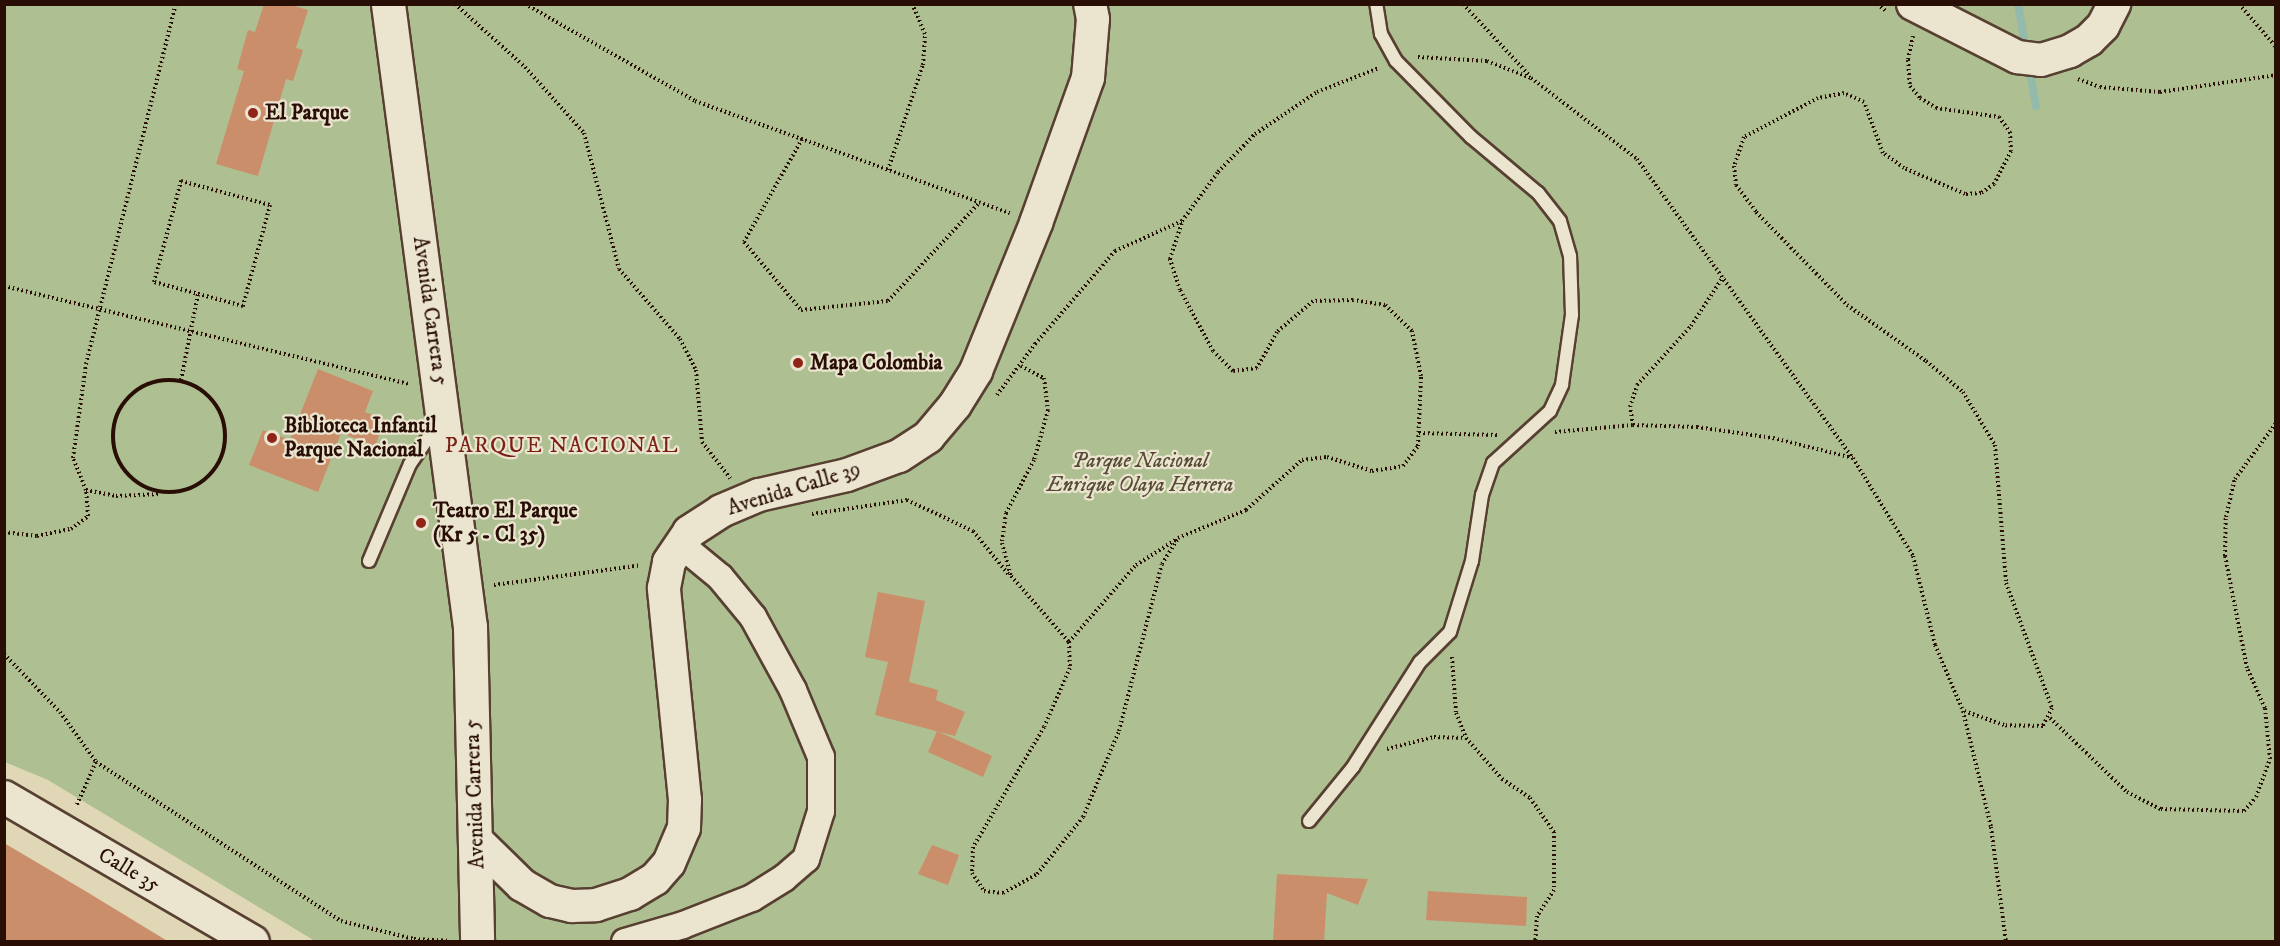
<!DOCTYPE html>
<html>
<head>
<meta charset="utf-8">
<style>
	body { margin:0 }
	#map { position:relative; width:2280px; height:946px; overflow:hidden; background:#e0d7b6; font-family:"IM FELL DW Pica",serif }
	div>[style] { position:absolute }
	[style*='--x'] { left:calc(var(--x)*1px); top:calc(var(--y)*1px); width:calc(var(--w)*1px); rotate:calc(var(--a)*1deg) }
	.green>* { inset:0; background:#aebf91 }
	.stream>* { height:8px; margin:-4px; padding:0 4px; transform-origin:4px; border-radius:4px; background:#94baac }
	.building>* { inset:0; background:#cb8e6b }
	.path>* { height:4px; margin-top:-2px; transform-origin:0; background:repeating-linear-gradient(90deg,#290e05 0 1.5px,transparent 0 4.5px) }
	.path>.ring { margin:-2px; padding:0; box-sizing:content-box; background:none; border:4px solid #290e05; border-radius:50% }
	.roads { filter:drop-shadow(2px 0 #574031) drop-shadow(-2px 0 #574031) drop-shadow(0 2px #574031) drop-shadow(0 -2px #574031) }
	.service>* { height:12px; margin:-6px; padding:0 6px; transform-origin:6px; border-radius:6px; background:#ebe5d0 }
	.minor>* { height:26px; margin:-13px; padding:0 13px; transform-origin:13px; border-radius:13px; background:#ebe5d0 }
	.tertiary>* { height:32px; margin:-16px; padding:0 16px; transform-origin:16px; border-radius:16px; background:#ebe5d0 }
	.secondary>* { height:33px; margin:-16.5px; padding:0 16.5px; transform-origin:16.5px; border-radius:16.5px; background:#ebe5d0 }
	.dots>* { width:16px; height:16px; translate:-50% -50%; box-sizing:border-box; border:3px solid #ebe5d0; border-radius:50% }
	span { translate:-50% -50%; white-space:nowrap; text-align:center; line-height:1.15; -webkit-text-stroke:4.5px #ebe5d0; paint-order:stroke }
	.poi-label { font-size:21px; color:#290e05; font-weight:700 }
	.left { translate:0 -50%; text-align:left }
	.street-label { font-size:21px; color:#290e05 }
	.park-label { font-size:21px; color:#584c36; font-style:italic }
	.neighbourhood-label { font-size:22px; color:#7a1f14; letter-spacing:1.5px }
	.frame { position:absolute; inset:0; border:6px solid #290e05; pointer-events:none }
</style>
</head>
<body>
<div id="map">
	<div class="green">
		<i style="clip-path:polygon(4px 5px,2275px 5px,2275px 941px,694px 942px,656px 935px,642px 942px,315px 941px,48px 780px,5px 762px)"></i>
	</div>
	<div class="stream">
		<i style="--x:2018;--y:4;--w:48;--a:80.3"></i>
		<i style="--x:2029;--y:66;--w:41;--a:80.1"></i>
	</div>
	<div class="building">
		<i style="clip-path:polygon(264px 4px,288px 4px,308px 10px,296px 48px,303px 50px,293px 81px,286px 79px,258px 176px,216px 164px,244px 71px,237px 69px,248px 30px,255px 32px)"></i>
		<i style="clip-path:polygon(318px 369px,373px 391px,365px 412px,385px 420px,375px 446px,341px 433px,318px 492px,249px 465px,263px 430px,290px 440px)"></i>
		<i style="clip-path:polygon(878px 592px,925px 601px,909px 682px,938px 690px,936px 700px,965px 712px,955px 736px,875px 715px,888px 662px,865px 657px)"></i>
		<i style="clip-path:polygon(937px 731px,992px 756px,983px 777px,928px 752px)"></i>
		<i style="clip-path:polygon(4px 843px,87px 892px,169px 942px,4px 942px)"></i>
		<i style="clip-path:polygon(932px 845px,959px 855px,948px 885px,918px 874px)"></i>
		<i style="clip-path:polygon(1277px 874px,1328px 877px,1368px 879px,1358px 905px,1327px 893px,1324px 942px,1273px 942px)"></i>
		<i style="clip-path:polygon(1428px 891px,1527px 897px,1526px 926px,1426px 920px)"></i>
	</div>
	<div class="path">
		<i style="--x:455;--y:4;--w:94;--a:42"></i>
		<i style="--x:525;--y:67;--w:89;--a:48.2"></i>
		<i style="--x:584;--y:133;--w:140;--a:75.6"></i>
		<i style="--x:619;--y:269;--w:93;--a:48.9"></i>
		<i style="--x:680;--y:339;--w:35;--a:63"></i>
		<i style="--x:696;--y:370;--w:72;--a:85.2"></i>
		<i style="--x:702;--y:442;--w:46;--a:52.1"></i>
		<i style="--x:525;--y:4;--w:196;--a:29.7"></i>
		<i style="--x:695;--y:101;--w:334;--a:19.6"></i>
		<i style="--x:1463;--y:4;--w:98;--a:47.1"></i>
		<i style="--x:1877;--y:4;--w:11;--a:38"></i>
		<i style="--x:2239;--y:4;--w:57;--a:49.3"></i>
		<i style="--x:1913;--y:36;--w:25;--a:102"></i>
		<i style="--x:1908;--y:60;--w:26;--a:86"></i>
		<i style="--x:1910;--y:86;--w:16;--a:50"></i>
		<i style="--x:1920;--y:98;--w:19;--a:32"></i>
		<i style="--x:1936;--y:108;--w:64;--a:8.1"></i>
		<i style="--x:1999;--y:117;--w:19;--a:54"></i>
		<i style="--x:2010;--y:132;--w:19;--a:87"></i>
		<i style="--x:2011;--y:151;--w:37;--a:117"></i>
		<i style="--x:1994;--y:184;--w:16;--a:145"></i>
		<i style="--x:1981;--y:193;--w:16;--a:176"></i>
		<i style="--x:1965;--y:194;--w:66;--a:-156.9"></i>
		<i style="--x:1904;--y:168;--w:26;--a:-144"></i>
		<i style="--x:1883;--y:153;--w:54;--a:-110.4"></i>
		<i style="--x:1864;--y:102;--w:22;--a:-156"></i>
		<i style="--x:1844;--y:93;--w:26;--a:169"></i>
		<i style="--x:1818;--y:98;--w:84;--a:152.2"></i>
		<i style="--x:1744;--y:137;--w:31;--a:109"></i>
		<i style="--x:1734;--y:166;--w:19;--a:84"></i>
		<i style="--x:1736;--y:185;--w:34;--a:53"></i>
		<i style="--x:1756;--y:212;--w:130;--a:45.6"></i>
		<i style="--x:1847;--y:305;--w:97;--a:35.3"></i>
		<i style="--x:1926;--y:361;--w:48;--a:40"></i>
		<i style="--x:1963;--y:392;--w:62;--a:58.9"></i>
		<i style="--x:1995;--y:445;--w:138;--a:85.4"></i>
		<i style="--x:2006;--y:583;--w:133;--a:69.8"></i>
		<i style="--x:2052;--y:708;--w:20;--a:117"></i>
		<i style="--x:2043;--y:726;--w:39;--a:-179"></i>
		<i style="--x:2004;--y:725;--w:42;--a:-160.7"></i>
		<i style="--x:1418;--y:57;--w:69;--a:3.3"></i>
		<i style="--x:1487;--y:61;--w:47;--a:21.1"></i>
		<i style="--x:1531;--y:78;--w:133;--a:37.4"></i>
		<i style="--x:1637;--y:159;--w:369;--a:54.2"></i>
		<i style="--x:1853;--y:458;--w:115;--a:58.5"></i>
		<i style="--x:1913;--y:556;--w:92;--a:76.1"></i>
		<i style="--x:1935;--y:645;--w:72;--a:67"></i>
		<i style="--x:1963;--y:711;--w:119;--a:76.4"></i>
		<i style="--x:1991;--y:827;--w:116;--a:82.6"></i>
		<i style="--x:2078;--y:79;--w:23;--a:20"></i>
		<i style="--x:2100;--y:87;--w:60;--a:4.8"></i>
		<i style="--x:2160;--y:92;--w:117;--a:-8.3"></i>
		<i style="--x:802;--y:139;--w:118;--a:119.4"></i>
		<i style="--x:744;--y:242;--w:89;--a:50"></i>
		<i style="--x:801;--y:310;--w:87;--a:-5.9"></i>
		<i style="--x:888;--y:301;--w:135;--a:-47.1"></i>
		<i style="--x:888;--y:170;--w:111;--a:-71.6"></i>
		<i style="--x:923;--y:65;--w:31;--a:-86"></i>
		<i style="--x:925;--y:34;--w:33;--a:-113"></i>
		<i style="--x:181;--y:181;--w:92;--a:15.1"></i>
		<i style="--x:270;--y:205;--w:105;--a:105"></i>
		<i style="--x:243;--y:306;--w:92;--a:-164.9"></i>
		<i style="--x:154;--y:282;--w:105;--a:-75"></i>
		<i style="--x:4;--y:286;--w:416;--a:13.6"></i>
		<i style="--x:1021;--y:366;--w:26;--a:28"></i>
		<i style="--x:1044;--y:378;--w:32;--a:83"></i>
		<i style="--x:1048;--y:410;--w:52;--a:105.6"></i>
		<i style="--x:1034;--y:460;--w:60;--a:117.8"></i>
		<i style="--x:1006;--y:513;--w:30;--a:98"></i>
		<i style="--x:1002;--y:543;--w:34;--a:75"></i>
		<i style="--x:1011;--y:576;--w:88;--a:48.7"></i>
		<i style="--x:1069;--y:642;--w:26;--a:88"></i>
		<i style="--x:1070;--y:668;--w:64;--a:113.8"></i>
		<i style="--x:1044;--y:727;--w:139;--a:120.6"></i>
		<i style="--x:973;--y:847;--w:26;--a:92"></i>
		<i style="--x:972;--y:873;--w:22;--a:56"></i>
		<i style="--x:984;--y:891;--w:19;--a:6"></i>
		<i style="--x:1003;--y:893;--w:39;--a:-29"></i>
		<i style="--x:1037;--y:874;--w:73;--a:-51.1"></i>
		<i style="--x:1083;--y:817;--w:93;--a:-67.3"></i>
		<i style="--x:1119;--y:731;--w:172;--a:-75.6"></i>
		<i style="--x:1162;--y:564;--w:31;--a:-58"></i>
		<i style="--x:1178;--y:538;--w:74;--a:-22.4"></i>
		<i style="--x:1246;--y:510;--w:75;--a:-41.8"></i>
		<i style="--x:1302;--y:460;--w:25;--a:-7"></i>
		<i style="--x:1327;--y:457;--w:47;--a:17.3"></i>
		<i style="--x:1372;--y:471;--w:31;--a:-9"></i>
		<i style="--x:1403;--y:466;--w:25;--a:-53"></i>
		<i style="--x:1418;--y:446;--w:70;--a:-87.5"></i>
		<i style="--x:1421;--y:376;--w:46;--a:-101.3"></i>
		<i style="--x:1412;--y:331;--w:37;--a:-136"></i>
		<i style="--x:1385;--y:305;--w:32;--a:-171"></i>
		<i style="--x:1353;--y:300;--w:40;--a:178.6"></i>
		<i style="--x:1313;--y:301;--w:48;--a:139.3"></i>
		<i style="--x:1277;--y:332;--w:41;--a:119.1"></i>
		<i style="--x:1257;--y:368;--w:24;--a:173"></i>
		<i style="--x:1233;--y:371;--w:28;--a:-135"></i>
		<i style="--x:1213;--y:351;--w:69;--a:-118.4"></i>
		<i style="--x:1180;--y:290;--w:33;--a:-108"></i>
		<i style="--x:1170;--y:259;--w:40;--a:-72"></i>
		<i style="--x:1182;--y:221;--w:61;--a:-53.7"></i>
		<i style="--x:1218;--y:172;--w:53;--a:-45.8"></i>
		<i style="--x:1255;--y:134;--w:75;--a:-34.1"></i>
		<i style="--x:1317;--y:92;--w:66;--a:-21.2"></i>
		<i style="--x:181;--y:380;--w:88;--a:-78.8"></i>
		<i class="ring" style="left:113px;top:380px;width:108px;height:108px"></i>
		<i style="--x:997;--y:395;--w:64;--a:-53.3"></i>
		<i style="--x:1035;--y:344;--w:123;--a:-49.3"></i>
		<i style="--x:1115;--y:251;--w:73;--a:-24.1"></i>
		<i style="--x:1633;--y:425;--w:18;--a:-99"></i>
		<i style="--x:1630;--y:407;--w:23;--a:-72"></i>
		<i style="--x:1637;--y:385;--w:80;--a:-47.5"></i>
		<i style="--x:1691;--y:326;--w:59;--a:-56.9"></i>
		<i style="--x:1555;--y:432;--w:78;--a:-5.1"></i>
		<i style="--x:1633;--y:425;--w:64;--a:1.8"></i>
		<i style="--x:1697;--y:427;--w:77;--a:8.2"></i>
		<i style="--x:1773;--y:438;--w:82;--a:14"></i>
		<i style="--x:1419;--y:433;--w:78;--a:1.5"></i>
		<i style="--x:86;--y:490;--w:31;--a:11"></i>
		<i style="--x:116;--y:496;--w:44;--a:-2.6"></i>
		<i style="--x:812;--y:514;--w:96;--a:-8.4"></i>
		<i style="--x:907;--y:500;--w:73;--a:25.2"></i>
		<i style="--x:973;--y:531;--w:57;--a:50.7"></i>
		<i style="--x:4;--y:532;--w:33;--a:7"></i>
		<i style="--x:37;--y:536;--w:35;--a:-12"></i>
		<i style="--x:71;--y:529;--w:21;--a:-37"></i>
		<i style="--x:88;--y:516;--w:26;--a:-94"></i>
		<i style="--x:86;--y:490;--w:35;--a:-112"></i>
		<i style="--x:73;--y:458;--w:95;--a:-82.1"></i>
		<i style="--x:86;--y:364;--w:371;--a:-76"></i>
		<i style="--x:494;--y:585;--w:148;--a:-7.7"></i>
		<i style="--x:1069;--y:642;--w:102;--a:-49"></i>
		<i style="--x:1136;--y:565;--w:49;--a:-32.4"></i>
		<i style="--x:4;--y:654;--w:81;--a:46"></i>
		<i style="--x:60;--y:712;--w:62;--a:54.2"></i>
		<i style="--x:96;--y:762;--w:49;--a:114"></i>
		<i style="--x:1452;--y:657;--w:56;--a:85.9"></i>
		<i style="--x:1456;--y:713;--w:27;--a:68"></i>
		<i style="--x:1466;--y:738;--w:55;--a:48.7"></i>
		<i style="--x:1502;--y:779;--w:34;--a:34"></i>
		<i style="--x:1530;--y:798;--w:42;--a:54.8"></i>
		<i style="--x:1554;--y:832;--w:58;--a:90"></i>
		<i style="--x:1554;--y:890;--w:31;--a:123"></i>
		<i style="--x:1537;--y:916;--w:26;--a:94"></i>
		<i style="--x:2050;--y:718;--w:107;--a:43.9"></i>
		<i style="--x:2127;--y:792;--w:38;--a:27"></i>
		<i style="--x:2161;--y:809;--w:83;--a:1.4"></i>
		<i style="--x:2244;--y:811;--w:18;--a:-49"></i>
		<i style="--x:2256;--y:797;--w:40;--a:-69.8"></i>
		<i style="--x:2270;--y:759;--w:51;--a:-95.6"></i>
		<i style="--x:2265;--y:708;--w:44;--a:-114.2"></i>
		<i style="--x:2247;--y:668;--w:114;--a:-101.1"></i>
		<i style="--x:2225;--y:556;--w:39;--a:-89"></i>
		<i style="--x:2226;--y:517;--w:39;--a:-77"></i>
		<i style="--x:2235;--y:479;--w:69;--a:-53.8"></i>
		<i style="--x:1387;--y:749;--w:49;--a:-14.3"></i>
		<i style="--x:1434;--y:737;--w:32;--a:2"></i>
		<i style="--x:96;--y:762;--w:292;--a:33"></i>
		<i style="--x:341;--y:921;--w:75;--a:13.9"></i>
		<i style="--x:414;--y:939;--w:34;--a:3"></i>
	</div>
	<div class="roads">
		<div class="service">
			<i style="--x:369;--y:561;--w:105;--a:-67.1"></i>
			<i style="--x:410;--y:464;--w:47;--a:-55.3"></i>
			<i style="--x:1309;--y:821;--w:70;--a:-50.8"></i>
			<i style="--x:1353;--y:767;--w:125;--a:-57.5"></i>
			<i style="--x:1420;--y:662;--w:42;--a:-45"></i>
			<i style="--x:1450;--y:632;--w:74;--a:-72.8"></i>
			<i style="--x:1472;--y:561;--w:67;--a:-81.4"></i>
			<i style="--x:1482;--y:495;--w:34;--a:-71"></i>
			<i style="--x:1493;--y:463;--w:77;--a:-42.4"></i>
			<i style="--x:1550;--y:411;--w:29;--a:-65"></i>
			<i style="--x:1562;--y:385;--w:71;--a:-81.9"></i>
			<i style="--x:1572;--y:315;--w:59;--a:-91.9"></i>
			<i style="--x:1570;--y:256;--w:36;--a:-106"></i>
			<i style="--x:1560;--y:221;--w:36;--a:-128"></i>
			<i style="--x:1538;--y:193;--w:87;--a:-140.1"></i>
			<i style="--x:1471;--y:137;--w:107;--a:-134.6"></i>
			<i style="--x:1396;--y:61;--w:31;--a:-119"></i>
			<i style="--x:1381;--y:34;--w:30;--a:-99"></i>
		</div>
		<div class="minor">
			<i style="--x:625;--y:942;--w:60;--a:-16.3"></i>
			<i style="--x:683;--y:925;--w:74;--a:-21.4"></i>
			<i style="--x:752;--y:898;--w:38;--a:-32"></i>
			<i style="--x:784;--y:878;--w:29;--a:-41"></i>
			<i style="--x:806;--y:859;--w:50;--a:-72.6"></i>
			<i style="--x:821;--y:811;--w:54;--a:-90"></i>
			<i style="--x:821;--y:757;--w:73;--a:-112.7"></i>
			<i style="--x:793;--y:690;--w:83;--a:-118.7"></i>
			<i style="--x:753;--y:617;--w:52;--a:-129.5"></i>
			<i style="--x:720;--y:577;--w:52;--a:-140.5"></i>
		</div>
		<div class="tertiary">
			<i style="--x:1913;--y:4;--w:117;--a:27"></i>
			<i style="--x:2017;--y:57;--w:24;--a:7"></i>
			<i style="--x:2041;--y:60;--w:30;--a:-17"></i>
			<i style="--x:2070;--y:51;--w:22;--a:-30"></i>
			<i style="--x:2089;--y:40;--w:20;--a:-45"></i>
			<i style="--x:2103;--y:26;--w:25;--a:-63"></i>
			<i style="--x:4;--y:797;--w:288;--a:30.2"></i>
			<i style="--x:476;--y:840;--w:64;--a:44.4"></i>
			<i style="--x:522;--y:885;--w:32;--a:30"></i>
			<i style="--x:550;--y:901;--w:23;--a:13"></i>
			<i style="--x:572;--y:906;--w:24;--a:-2"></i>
			<i style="--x:596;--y:905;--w:36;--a:-18"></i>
			<i style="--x:630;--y:894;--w:29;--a:-31"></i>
			<i style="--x:655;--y:879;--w:21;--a:-49"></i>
			<i style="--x:669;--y:863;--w:38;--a:-67"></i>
			<i style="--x:684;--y:828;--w:28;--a:-88"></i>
			<i style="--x:685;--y:800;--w:213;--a:-95.7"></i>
			<i style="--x:664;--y:588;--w:26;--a:-79"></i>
			<i style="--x:669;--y:562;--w:36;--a:-56"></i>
			<i style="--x:689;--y:532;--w:38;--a:-33"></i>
			<i style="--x:721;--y:511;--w:41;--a:-22.8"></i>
			<i style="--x:759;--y:495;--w:90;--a:-12.8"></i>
			<i style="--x:847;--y:475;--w:55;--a:-20.1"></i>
			<i style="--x:899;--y:456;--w:35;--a:-33"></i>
			<i style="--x:928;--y:437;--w:42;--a:-49.8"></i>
			<i style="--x:955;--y:405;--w:40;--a:-58"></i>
			<i style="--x:976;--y:371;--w:160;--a:-67.9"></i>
			<i style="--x:1036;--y:223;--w:154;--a:-70.3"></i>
			<i style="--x:1088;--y:78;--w:59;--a:-85.2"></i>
			<i style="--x:1093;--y:19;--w:15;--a:-101"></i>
		</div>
		<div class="secondary">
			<i style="--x:388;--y:4;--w:628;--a:82.5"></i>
			<i style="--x:470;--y:627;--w:315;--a:88.7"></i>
		</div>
	</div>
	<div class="dots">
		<i style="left:253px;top:113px;background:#8f2418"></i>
		<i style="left:798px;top:363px;background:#8f2418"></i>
		<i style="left:272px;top:438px;background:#8f2418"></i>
		<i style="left:421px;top:523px;background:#8f2418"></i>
	</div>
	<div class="poi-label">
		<span class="left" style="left:265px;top:113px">El Parque</span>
		<span class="left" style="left:810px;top:363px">Mapa Colombia</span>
		<span class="left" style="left:284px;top:438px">Biblioteca Infantil<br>Parque Nacional</span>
		<span class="left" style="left:433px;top:523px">Teatro El Parque<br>(Kr 5 - Cl 35)</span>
	</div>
	<div class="street-label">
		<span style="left:430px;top:311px;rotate:82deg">Avenida Carrera 5</span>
		<span style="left:794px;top:489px;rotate:-17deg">Avenida Calle 39</span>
		<span style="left:475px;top:794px;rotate:-92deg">Avenida Carrera 5</span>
		<span style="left:129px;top:870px;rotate:30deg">Calle 35</span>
	</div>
	<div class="park-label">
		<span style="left:1140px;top:473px">Parque Nacional<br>Enrique Olaya Herrera</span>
	</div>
	<div class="neighbourhood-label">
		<span style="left:562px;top:446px">PARQUE NACIONAL</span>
	</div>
	<div class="frame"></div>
</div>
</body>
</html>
